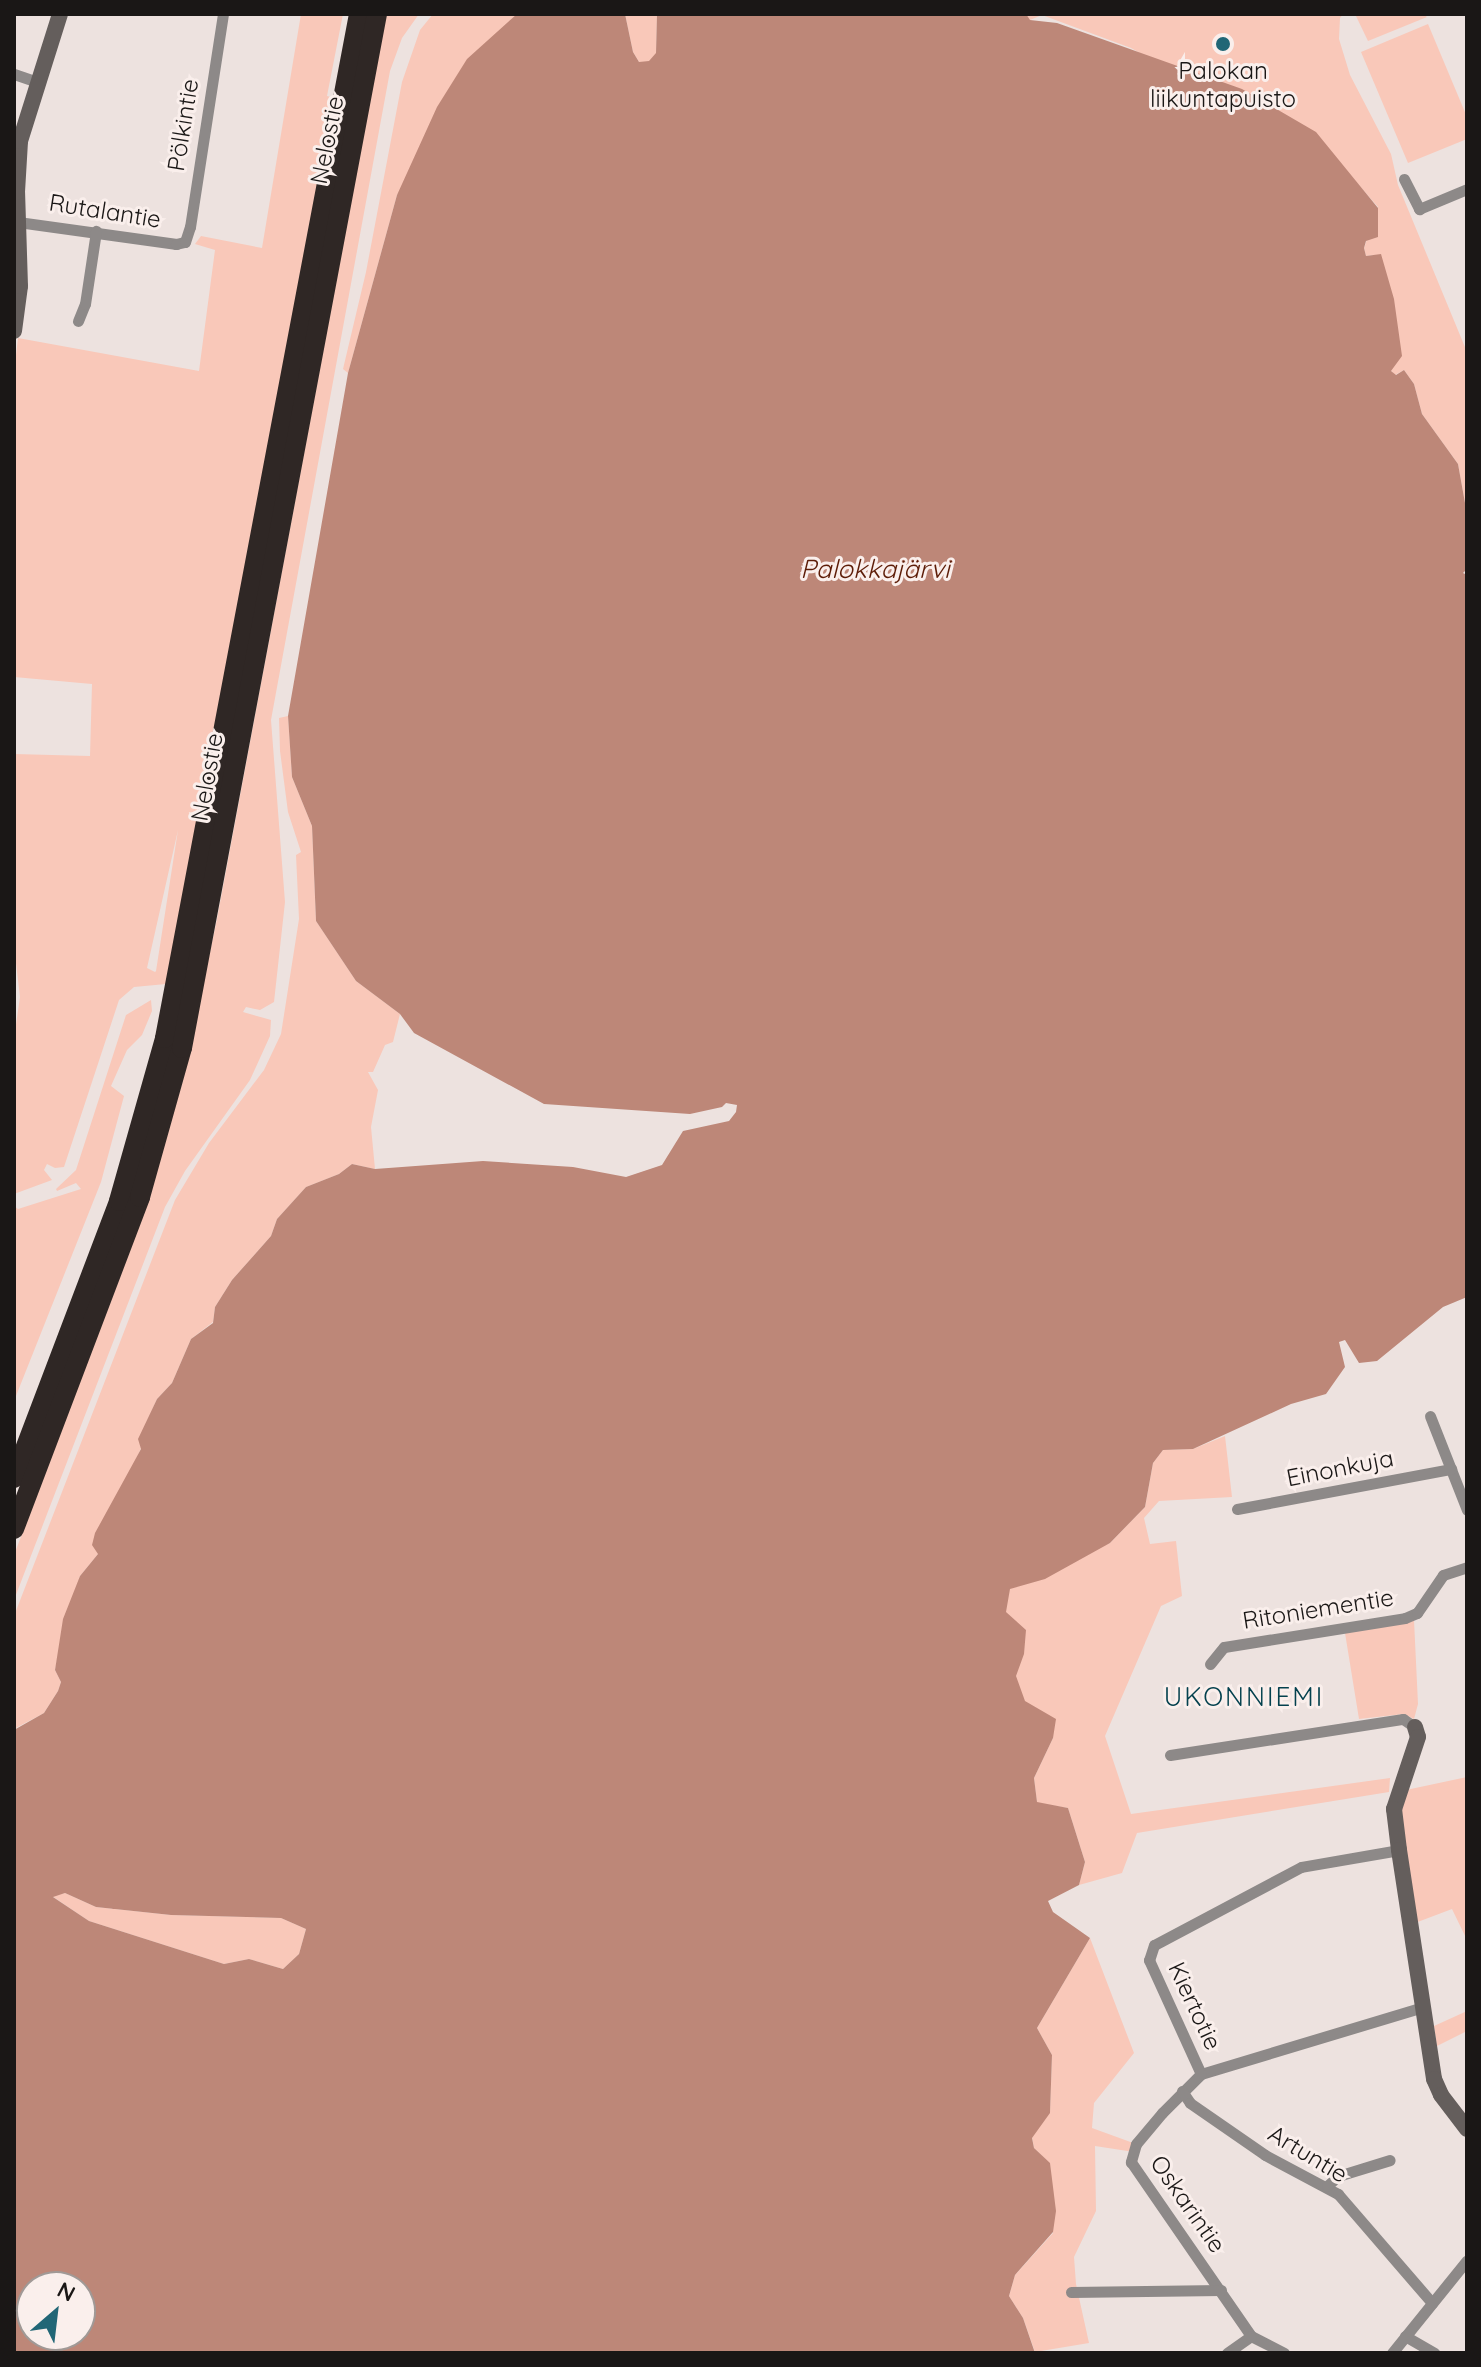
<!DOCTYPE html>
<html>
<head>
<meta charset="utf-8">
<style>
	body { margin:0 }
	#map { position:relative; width:1481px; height:2367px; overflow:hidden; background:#ede2df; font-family:Quicksand,sans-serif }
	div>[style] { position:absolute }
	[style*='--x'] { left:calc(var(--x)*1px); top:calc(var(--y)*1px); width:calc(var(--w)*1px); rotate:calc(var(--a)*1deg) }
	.green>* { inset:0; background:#f9c8b9 }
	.water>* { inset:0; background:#bd8778 }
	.street>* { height:11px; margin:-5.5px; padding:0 5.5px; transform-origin:5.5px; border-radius:5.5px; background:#8d8988 }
	.secondary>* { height:16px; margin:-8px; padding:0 8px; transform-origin:8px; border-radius:8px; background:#645e5c }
	.highway>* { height:20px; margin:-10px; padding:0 10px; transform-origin:10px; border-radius:10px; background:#2f2725 }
	.dots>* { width:22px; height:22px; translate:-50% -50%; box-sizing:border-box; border:4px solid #faefec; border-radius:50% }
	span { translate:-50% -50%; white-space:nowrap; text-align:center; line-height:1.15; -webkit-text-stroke:6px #faefec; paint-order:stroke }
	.poi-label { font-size:24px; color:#1a1716 }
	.street-label { font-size:24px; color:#1a1716 }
	.water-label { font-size:26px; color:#5d1c07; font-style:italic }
	.neighbourhood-label { font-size:26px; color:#04414e; letter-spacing:2px }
	.frame { position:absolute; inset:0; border:16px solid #1a1716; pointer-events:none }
	.north { position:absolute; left:16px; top:2271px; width:80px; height:80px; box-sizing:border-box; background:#faefec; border:2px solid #a09996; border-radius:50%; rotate:28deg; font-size:22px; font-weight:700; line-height:32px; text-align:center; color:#1a1716 }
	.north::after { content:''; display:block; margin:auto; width:28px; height:36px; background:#216676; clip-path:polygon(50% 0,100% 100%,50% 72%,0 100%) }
</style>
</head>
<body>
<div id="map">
	<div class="green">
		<i style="clip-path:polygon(evenodd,301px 14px,343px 14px,327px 96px,334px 98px,166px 984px,134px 987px,119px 1000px,64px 1167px,55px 1168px,47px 1164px,44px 1170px,52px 1180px,14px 1194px,14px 1038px,20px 997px,14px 946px,14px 754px,90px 756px,92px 684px,14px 677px,14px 372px,18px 338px,199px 371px,215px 250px,195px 244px,201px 236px,262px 248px,301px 14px,178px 830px,156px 971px,155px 972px,147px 968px,178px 830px)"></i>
		<i style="clip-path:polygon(386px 14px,419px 14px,402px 38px,390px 71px,271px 720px,285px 902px,274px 1002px,260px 1010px,246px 1007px,243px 1012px,271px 1020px,270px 1036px,250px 1080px,185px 1171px,165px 1207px,14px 1600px,14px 1555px,131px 1248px,182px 1084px,217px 919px)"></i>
		<i style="clip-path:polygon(433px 14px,517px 14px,500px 32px,397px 195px,348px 373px,343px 369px,366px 272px,402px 82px,420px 30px)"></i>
		<i style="clip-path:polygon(625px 14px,657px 14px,656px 54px,649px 62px,639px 62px,633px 52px)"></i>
		<i style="clip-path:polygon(974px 14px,1343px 14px,1340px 18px,1339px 39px,1350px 75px,1391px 154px,1398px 185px,1467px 352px,1467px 514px,1458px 464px,1422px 414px,1414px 384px,1404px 370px,1395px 375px,1391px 371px,1393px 364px,1374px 255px,1366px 256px,1364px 248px,1378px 207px,1343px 167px,1131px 48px,1042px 15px,1030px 20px)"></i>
		<i style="clip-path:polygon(1355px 14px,1423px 14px,1427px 17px,1368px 41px)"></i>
		<i style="clip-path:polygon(1428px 24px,1467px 117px,1467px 139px,1408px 163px,1361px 52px)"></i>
		<i style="clip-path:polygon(288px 716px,292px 777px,312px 826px,316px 921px,356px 981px,400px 1014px,393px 1042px,385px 1045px,373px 1072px,368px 1072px,378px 1090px,371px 1127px,375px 1169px,352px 1164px,339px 1174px,306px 1187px,277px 1219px,271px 1236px,232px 1280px,215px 1307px,213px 1322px,191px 1339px,172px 1383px,157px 1399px,139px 1439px,141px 1448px,98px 1554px,80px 1576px,60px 1647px,55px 1670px,61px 1682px,58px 1691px,44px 1713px,14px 1729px,14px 1616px,175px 1200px,209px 1143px,264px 1070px,281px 1034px,299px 919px,296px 855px,301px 852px,288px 812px,280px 751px,279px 718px)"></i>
		<i style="clip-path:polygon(151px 1000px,152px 1011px,142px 1035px,127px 1050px,111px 1086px,124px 1096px,101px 1182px,14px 1401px,14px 1206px,18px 1209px,81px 1189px,76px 1183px,57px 1191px,56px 1189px,76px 1170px,126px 1015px)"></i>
		<i style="clip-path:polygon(1225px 1436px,1232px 1497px,1159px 1501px,1144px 1518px,1150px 1544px,1176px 1541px,1182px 1596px,1161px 1606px,1105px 1736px,1131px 1814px,1390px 1778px,1389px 1792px,1137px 1833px,1122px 1873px,1079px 1885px,1085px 1862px,1068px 1808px,1037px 1803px,1034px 1778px,1053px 1738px,983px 1655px,993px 1590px,1110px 1543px,1145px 1507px,1153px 1463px,1163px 1450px,1193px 1449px)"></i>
		<i style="clip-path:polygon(1414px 1620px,1418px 1704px,1414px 1719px,1404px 1714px,1359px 1719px,1345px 1633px)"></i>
		<i style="clip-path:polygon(1467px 1777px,1467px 1940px,1452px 1909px,1415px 1923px,1401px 1808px,1406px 1790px)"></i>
		<i style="clip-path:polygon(65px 1893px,96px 1907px,171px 1915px,281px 1918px,306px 1929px,299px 1954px,283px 1969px,249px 1959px,224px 1964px,89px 1921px,52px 1896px)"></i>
		<i style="clip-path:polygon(1090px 1938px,1134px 2053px,1094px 2103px,1092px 2128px,1136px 2144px,1134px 2152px,1095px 2146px,1096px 2211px,1074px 2257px,1076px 2284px,1089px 2343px,1035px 2352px,1023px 2318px,1009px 2296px,1015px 2275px,1053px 2233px,1050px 2164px,1034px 2148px,1032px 2137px,1050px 2112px,1052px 2055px,1037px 2028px)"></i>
		<i style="clip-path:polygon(1467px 2011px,1467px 2031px,1437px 2046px,1434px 2026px)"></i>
	</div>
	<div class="water">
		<i style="clip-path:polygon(evenodd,517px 14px,625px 14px,633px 52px,639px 62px,649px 61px,656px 53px,657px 14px,1026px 14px,1030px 20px,1057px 23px,1242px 89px,1316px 132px,1378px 208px,1378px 237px,1366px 241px,1364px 248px,1366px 256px,1381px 254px,1394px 299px,1402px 356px,1391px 371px,1396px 375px,1404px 370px,1414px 384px,1422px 414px,1458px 464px,1467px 514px,1467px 569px,1463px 573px,1467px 575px,1467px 1297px,1443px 1307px,1377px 1361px,1359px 1363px,1345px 1340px,1339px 1342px,1345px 1367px,1326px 1394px,1291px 1404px,1193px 1449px,1163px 1450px,1153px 1463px,1145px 1507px,1110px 1543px,1045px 1579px,1010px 1589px,1006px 1612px,1026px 1630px,1024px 1654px,1016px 1676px,1025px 1701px,1056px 1719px,1053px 1738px,1034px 1778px,1037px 1802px,1068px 1808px,1085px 1862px,1079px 1885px,1048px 1901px,1053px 1912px,1090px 1938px,1037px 2028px,1052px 2055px,1050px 2113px,1032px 2138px,1034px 2148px,1050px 2163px,1056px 2211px,1053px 2232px,1015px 2275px,1009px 2296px,1023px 2318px,1035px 2353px,14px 2353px,14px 1730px,44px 1713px,58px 1691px,61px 1682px,55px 1670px,63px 1619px,80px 1576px,98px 1554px,92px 1545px,95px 1533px,141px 1449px,138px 1439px,157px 1399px,172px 1383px,191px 1339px,213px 1323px,215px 1307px,232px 1280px,271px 1236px,277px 1219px,306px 1187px,339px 1174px,352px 1164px,375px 1169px,483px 1161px,573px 1167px,626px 1177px,662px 1165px,683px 1131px,729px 1121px,736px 1112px,737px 1105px,726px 1103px,722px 1107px,690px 1114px,544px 1104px,414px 1033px,400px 1014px,356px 981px,316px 921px,312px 826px,292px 777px,288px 716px,348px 373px,397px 195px,437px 107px,467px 59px,517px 14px,65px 1893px,96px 1907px,171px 1915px,281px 1918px,306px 1929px,299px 1954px,283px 1969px,249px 1959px,224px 1964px,89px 1921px,53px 1897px,65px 1893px,517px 14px,32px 2287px,80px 2287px,80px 2335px,32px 2335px,32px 2287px)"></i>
	</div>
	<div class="street">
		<i style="--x:14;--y:74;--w:24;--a:19"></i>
		<i style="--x:1404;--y:179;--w:34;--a:63"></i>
		<i style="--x:1419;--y:209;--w:52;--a:-22.6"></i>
		<i style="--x:18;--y:222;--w:160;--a:7.9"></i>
		<i style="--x:176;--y:244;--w:9;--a:-13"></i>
		<i style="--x:185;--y:242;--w:16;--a:-72"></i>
		<i style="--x:190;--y:227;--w:216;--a:-81.2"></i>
		<i style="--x:78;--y:321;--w:18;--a:-68"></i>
		<i style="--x:85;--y:304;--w:74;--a:-81.4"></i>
		<i style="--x:1430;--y:1416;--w:101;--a:68.5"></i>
		<i style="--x:1237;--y:1509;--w:218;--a:-10.6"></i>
		<i style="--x:1210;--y:1664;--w:22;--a:-51"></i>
		<i style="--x:1224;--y:1647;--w:183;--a:-9.1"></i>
		<i style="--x:1405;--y:1618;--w:13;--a:-23"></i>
		<i style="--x:1417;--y:1613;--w:46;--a:-55.6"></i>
		<i style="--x:1443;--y:1575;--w:25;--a:-18"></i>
		<i style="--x:1170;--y:1755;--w:236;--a:-8.8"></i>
		<i style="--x:1403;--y:1719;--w:14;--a:34"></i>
		<i style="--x:1399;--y:1850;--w:99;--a:170.2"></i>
		<i style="--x:1301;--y:1867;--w:166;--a:152"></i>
		<i style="--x:1154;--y:1945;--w:16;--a:108"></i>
		<i style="--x:1149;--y:1960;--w:125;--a:65.5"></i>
		<i style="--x:1201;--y:2074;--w:232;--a:-16.8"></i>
		<i style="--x:1201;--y:2074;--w:55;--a:135"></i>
		<i style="--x:1162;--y:2113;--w:40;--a:130"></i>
		<i style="--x:1136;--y:2144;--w:19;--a:106"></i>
		<i style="--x:1131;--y:2162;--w:211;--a:55.4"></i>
		<i style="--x:1251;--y:2336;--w:37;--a:27"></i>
		<i style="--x:1182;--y:2091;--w:14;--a:56"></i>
		<i style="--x:1190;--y:2103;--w:91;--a:34.7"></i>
		<i style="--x:1265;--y:2155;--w:83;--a:28.1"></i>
		<i style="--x:1338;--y:2194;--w:144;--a:49.2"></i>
		<i style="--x:1327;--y:2186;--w:15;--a:-42"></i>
		<i style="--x:1338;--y:2176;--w:54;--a:-17.1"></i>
		<i style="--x:1071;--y:2292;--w:150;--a:-0.8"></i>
		<i style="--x:1405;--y:2336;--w:34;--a:30"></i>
		<i style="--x:1227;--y:2353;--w:29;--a:-35"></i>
		<i style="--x:1392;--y:2353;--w:119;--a:-51.1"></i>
	</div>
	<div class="secondary">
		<i style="--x:14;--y:331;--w:45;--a:-82.4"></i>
		<i style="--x:20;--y:286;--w:94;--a:-91.8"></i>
		<i style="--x:17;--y:192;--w:51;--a:-86.6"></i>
		<i style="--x:20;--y:141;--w:133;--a:-72.5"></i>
		<i style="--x:1415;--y:1727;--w:10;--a:73"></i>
		<i style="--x:1418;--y:1737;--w:76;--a:108.4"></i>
		<i style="--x:1394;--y:1809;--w:41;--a:83"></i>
		<i style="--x:1399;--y:1850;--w:232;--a:81.3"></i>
		<i style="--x:1434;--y:2079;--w:17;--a:66"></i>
		<i style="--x:1441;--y:2095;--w:43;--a:52.6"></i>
	</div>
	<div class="highway">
		<i style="--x:14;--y:1478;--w:296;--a:-69.2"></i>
		<i style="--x:119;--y:1201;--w:169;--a:-74.2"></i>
		<i style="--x:165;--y:1038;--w:1042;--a:-79.27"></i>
		<i style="--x:14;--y:1529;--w:355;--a:-69.2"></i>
		<i style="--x:140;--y:1197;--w:155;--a:-74.3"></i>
		<i style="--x:182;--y:1048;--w:1052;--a:-79.32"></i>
	</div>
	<div class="dots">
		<i style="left:1223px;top:44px;background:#216676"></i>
	</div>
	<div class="poi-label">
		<span style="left:1223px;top:85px">Palokan<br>liikuntapuisto</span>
	</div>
	<div class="street-label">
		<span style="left:183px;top:125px;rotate:-81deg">Pölkintie</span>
		<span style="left:327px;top:140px;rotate:-79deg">Nelostie</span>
		<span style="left:105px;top:211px;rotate:9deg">Rutalantie</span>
		<span style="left:207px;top:777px;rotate:-80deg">Nelostie</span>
		<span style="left:1340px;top:1468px;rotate:-11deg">Einonkuja</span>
		<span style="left:1318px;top:1609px;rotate:-9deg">Ritoniementie</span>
		<span style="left:1195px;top:2006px;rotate:65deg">Kiertotie</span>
		<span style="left:1308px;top:2154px;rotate:31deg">Artuntie</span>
		<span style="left:1188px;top:2204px;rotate:55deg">Oskarintie</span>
	</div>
	<div class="water-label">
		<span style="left:875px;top:569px">Palokkajärvi</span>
	</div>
	<div class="neighbourhood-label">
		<span style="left:1244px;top:1697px">UKONNIEMI</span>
	</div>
	<div class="frame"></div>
	<div class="north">N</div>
</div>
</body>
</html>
